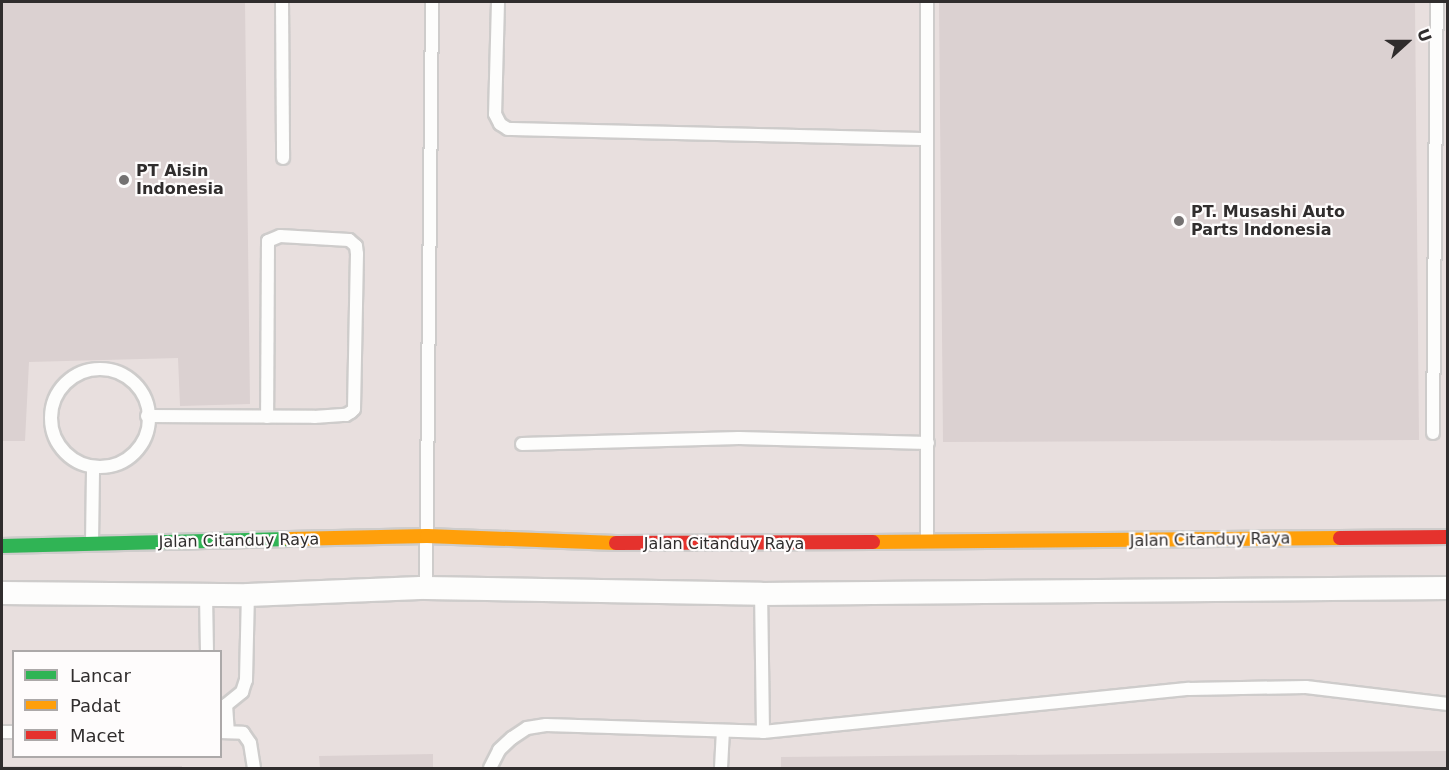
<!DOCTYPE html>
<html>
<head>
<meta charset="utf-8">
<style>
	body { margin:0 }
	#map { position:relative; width:1449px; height:770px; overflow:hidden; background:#f3efee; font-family:"DejaVu Sans",sans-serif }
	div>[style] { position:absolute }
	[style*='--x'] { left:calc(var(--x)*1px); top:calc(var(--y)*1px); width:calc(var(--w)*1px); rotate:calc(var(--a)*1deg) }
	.built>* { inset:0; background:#e8dfde }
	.building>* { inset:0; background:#dbd1d1 }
	.roads { filter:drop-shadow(2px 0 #cecccb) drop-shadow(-2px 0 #cecccb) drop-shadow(0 2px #cecccb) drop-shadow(0 -2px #cecccb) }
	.lane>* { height:12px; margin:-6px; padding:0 6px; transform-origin:6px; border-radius:6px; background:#fdfdfc }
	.lane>.ring { margin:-6px; padding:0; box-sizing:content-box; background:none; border:12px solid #fdfdfc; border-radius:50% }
	.street>* { height:22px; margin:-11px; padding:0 11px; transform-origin:11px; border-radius:11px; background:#fdfdfc }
	.fast>* { height:14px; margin:-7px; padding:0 7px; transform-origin:7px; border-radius:7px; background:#30b455 }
	.slow>* { height:14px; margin:-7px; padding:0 7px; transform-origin:7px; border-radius:7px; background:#ff9f0a }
	.jam>* { height:14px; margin:-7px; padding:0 7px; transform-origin:7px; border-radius:7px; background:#e5322d }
	.dots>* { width:16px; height:16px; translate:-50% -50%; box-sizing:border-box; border:3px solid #fefcfc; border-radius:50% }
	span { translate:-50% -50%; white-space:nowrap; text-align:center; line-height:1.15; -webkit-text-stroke:4.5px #fefcfc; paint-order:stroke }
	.poi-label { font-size:16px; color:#302d2d; font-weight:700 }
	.left { translate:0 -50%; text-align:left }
	.street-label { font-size:16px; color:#302d2d }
	.frame { position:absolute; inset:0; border:3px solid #302d2d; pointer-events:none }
	.legend { position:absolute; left:12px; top:650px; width:210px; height:108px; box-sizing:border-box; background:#fefcfc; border:2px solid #aca9a9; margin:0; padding:8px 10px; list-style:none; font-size:18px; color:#302d2d }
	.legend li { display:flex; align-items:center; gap:12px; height:30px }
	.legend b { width:30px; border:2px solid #aca9a9 }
	.north { position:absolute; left:1377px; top:12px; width:60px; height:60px; -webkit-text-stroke:4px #fefcfc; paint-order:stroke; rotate:69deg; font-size:16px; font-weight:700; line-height:24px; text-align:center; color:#302d2d }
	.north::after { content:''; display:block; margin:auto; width:21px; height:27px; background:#302d2d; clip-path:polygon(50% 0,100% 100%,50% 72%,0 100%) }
</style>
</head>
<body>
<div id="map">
	<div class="built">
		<i style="clip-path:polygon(evenodd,2px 2px,1447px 2px,1447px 768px,2px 768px,2px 2px,14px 652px,220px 652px,220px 756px,14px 756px,14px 652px)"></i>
	</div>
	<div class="building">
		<i style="clip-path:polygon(2px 2px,245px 2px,250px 404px,180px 406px,178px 358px,29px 362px,25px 441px,2px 441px)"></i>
		<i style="clip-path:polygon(939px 2px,1415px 2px,1419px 440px,943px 442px)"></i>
		<i style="clip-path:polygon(1448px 751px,1448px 768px,781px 768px,781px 757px)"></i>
		<i style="clip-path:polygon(433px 754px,433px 768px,320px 768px,319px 756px)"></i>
		<i style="clip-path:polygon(2px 766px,182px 766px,182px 768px,2px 768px)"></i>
	</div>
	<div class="roads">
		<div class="lane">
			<i style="--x:282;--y:2;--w:156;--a:89.6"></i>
			<i style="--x:498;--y:2;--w:112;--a:91.5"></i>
			<i style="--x:495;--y:114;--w:11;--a:63"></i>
			<i style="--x:500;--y:124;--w:9;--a:32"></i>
			<i style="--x:508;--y:129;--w:418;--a:1.4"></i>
			<i class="ring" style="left:51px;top:369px;width:86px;height:86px"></i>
			<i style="--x:147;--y:416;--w:167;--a:0.3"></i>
			<i style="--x:314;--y:417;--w:32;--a:-4"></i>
			<i style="--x:346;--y:415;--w:6;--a:-31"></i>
			<i style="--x:351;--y:412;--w:4;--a:-45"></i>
			<i style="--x:354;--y:409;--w:155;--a:-88.9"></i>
			<i style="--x:357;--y:254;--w:8;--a:-97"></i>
			<i style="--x:356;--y:246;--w:9;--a:-139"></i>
			<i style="--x:349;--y:240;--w:69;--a:-176.7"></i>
			<i style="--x:280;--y:236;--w:13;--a:157"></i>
			<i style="--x:268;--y:241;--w:176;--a:90.3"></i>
			<i style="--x:1433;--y:433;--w:431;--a:-89.5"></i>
			<i style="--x:522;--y:444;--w:217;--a:-1.6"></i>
			<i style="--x:739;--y:438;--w:189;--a:1.5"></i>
			<i style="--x:927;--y:542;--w:540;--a:-90"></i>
			<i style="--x:92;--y:543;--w:76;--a:-89.2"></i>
			<i style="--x:426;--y:588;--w:586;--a:-89.41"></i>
			<i style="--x:206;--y:595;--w:57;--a:89"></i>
			<i style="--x:226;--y:705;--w:21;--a:-39"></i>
			<i style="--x:242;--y:692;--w:13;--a:-72"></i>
			<i style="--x:246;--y:680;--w:85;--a:-88.7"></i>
			<i style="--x:226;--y:705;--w:27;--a:86"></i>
			<i style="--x:2;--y:732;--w:12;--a:0"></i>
			<i style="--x:220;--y:732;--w:23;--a:2"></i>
			<i style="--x:243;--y:733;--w:12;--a:55"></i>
			<i style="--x:250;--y:743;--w:25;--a:81"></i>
			<i style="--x:763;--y:732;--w:428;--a:-5.8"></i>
			<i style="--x:1189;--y:689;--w:117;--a:-1"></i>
			<i style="--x:1306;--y:687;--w:143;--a:6.8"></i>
			<i style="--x:490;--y:768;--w:20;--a:-63"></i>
			<i style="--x:499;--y:750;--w:18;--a:-43"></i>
			<i style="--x:512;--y:738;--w:18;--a:-34"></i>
			<i style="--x:527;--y:728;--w:19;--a:-9"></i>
			<i style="--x:546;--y:725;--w:217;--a:1.8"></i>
			<i style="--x:763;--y:732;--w:138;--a:-90.8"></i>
			<i style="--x:721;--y:768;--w:37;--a:-87"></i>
		</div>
		<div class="street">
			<i style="--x:2;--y:593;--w:246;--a:0.5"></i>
			<i style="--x:248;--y:595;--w:178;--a:-2.3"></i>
			<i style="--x:426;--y:588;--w:335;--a:1"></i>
			<i style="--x:761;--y:594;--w:687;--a:-0.5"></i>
		</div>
		<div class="fast">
			<i style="--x:2;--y:546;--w:287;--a:-1.4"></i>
		</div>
		<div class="slow">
			<i style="--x:289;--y:539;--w:138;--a:-1.2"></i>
			<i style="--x:427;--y:536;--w:189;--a:2.1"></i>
			<i style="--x:873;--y:542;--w:467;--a:-0.5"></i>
		</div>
		<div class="jam">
			<i style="--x:1340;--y:538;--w:108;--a:-0.5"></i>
			<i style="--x:616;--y:543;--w:257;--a:-0.2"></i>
		</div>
	</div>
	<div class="dots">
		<i style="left:124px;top:180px;background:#747171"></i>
		<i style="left:1179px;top:221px;background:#747171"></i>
	</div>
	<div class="poi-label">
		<span class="left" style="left:136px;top:180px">PT Aisin<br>Indonesia</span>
		<span class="left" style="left:1191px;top:221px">PT. Musashi Auto<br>Parts Indonesia</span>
	</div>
	<div class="street-label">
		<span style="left:1210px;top:540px;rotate:-1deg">Jalan Citanduy Raya</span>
		<span style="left:239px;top:541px;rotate:-1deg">Jalan Citanduy Raya</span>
		<span style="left:724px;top:544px">Jalan Citanduy Raya</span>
	</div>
	<div class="frame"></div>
	<ul class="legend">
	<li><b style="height:8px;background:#30b455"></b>Lancar</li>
	<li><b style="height:8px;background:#ff9f0a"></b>Padat</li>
	<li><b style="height:8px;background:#e5322d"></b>Macet</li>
	</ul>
	<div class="north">U</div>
</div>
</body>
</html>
